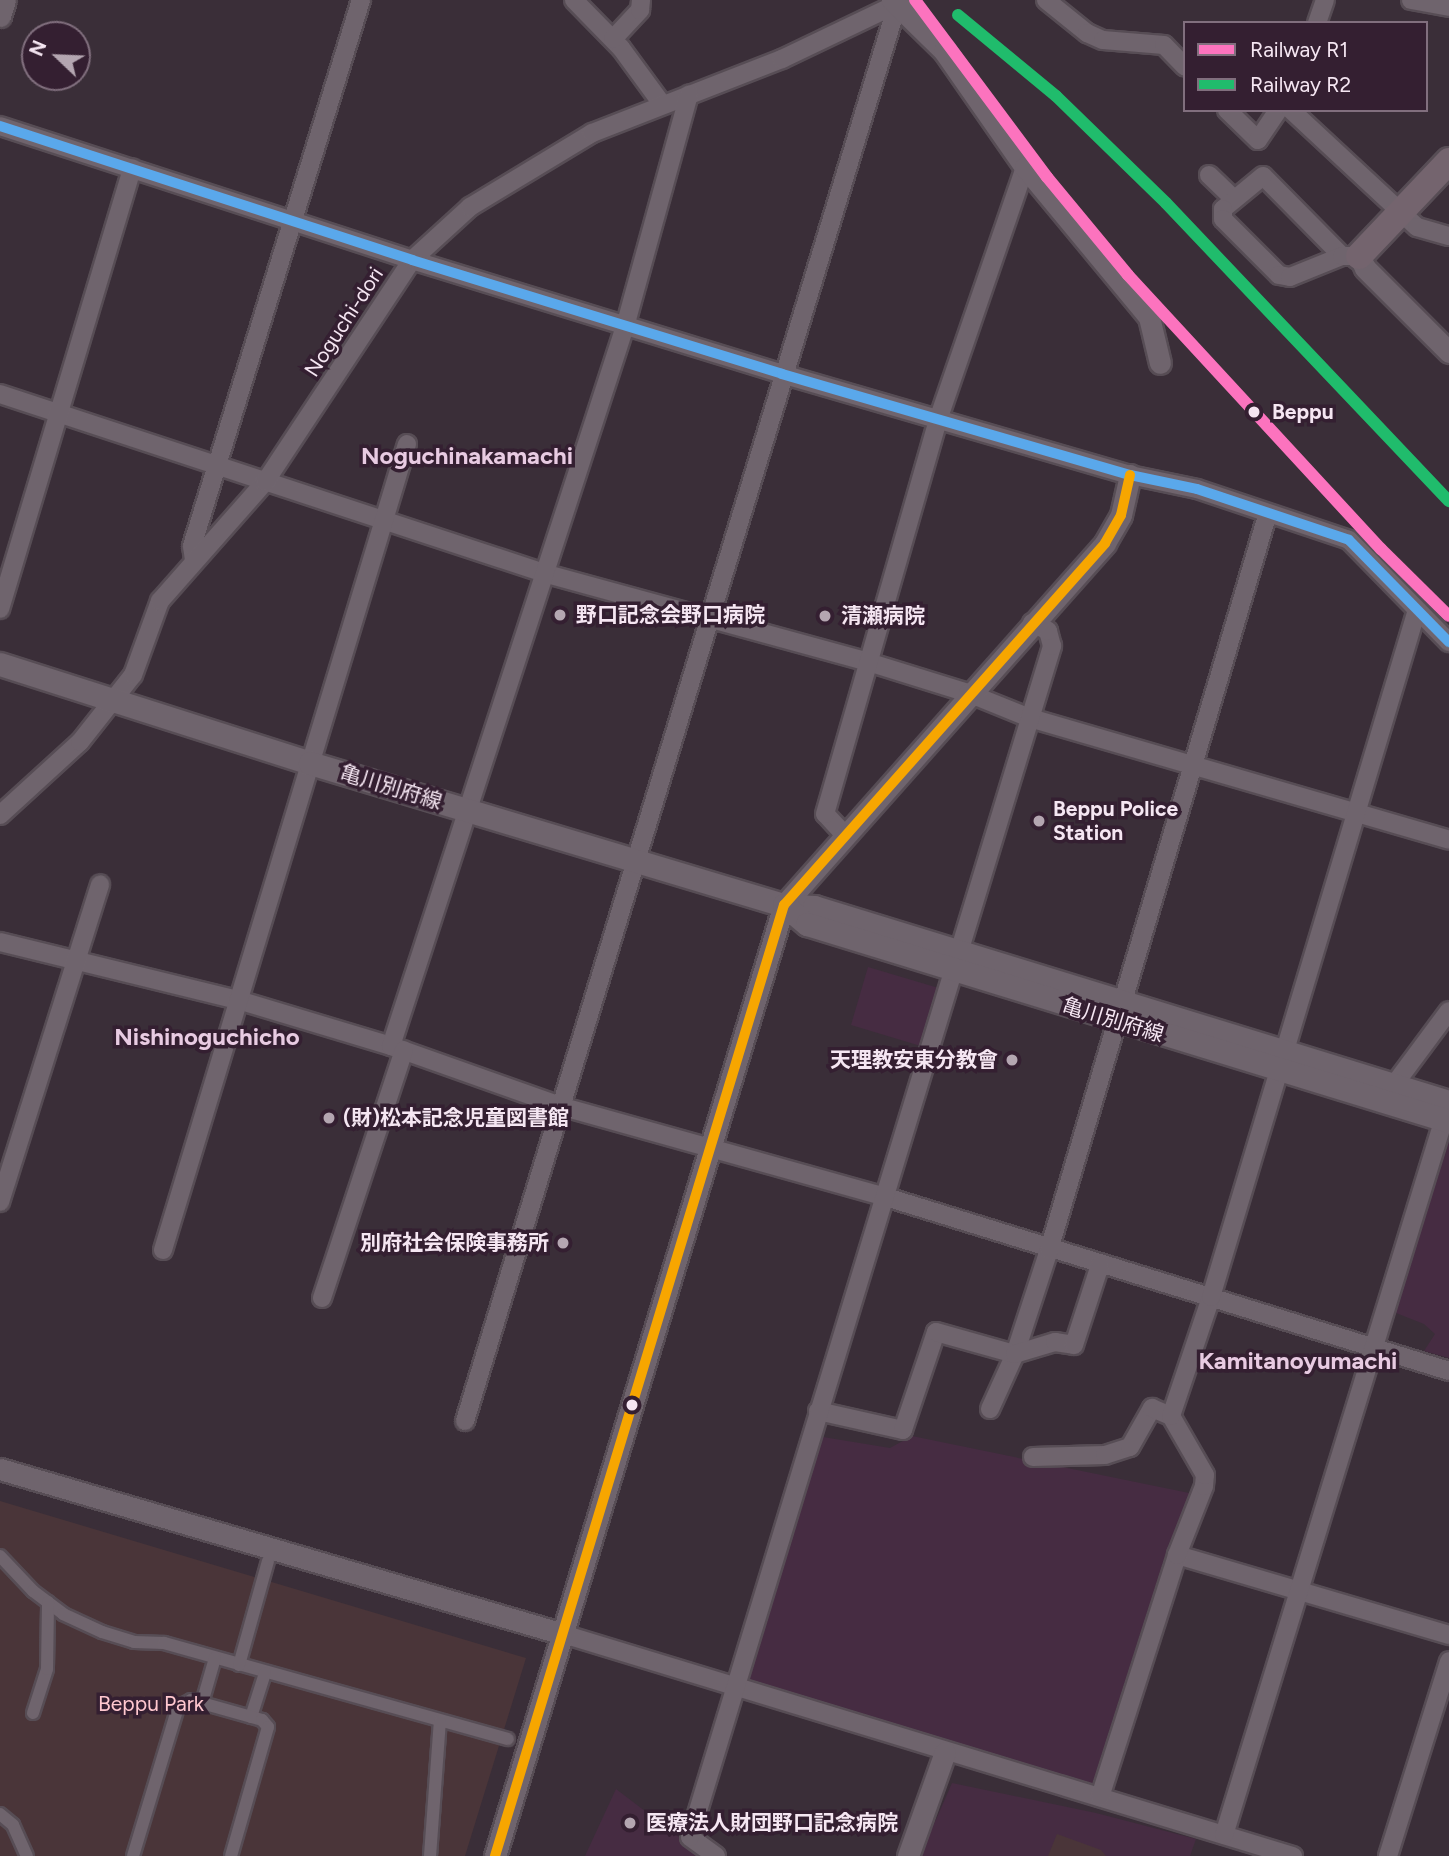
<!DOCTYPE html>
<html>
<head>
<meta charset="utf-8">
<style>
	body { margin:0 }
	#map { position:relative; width:1449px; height:1856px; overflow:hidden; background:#3a2e38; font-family:Figtree,"Noto Sans JP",sans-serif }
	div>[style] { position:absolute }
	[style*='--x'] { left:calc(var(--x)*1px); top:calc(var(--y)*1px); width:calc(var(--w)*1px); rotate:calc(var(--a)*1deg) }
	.built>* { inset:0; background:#462c42 }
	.green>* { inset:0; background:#4a3539 }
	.roads { filter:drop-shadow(2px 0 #574d55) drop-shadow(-2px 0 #574d55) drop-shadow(0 2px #574d55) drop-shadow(0 -2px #574d55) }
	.pedestrian>* { height:12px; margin:-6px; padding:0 6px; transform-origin:6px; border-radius:6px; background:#6f646d }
	.minor>* { height:18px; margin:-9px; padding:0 9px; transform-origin:9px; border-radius:9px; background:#6f646d }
	.tertiary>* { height:21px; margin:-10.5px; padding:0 10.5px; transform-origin:10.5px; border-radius:10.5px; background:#6f646d }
	.secondary>* { height:23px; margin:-11.5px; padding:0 11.5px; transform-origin:11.5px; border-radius:11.5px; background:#6f646d }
	.primary>* { height:26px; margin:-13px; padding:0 13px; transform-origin:13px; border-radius:13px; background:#74646e }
	.bus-1>* { height:10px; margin:-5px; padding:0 5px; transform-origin:5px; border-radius:5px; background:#5aa8eb }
	.bus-2>* { height:10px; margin:-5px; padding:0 5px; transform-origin:5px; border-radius:5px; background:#f7a600 }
	.rail-1>* { height:12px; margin:-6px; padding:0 6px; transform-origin:6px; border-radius:6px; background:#fc73be }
	.rail-2>* { height:12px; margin:-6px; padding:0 6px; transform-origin:6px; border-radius:6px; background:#20bc6c }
	.dots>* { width:19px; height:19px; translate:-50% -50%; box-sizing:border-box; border:4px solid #341f31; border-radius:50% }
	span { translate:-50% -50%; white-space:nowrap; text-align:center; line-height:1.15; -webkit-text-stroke:7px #341f31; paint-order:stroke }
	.street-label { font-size:21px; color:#f5e6f2 }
	.stop-label { font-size:21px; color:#f5e6f2; font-weight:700 }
	.left { translate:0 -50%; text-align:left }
	.poi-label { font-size:21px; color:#f5e6f2; font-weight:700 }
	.right { translate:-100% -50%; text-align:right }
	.park-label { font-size:21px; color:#ffc8cf }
	.quarter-label { font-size:24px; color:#e8cbe2; font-weight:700 }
	.legend { position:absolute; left:1183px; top:21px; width:245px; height:91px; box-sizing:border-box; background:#341f31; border:2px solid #816f7e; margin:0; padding:9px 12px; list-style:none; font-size:21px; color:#f5e6f2 }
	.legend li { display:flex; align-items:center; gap:14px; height:35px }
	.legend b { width:35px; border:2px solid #816f7e }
	.north { position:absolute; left:21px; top:21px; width:70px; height:70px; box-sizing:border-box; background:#341f31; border:2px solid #816f7e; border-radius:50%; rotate:293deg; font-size:19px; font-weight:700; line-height:28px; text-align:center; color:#f5e6f2 }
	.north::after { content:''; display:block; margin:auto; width:24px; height:32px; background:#b4a6b1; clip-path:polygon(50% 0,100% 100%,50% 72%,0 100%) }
</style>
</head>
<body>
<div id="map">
	<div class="built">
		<i style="clip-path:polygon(868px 967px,942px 989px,924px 1047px,851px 1025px)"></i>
		<i style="clip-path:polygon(1443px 1141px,1449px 1142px,1449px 1358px,1424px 1351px,1435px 1334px,1424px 1324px,1391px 1311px)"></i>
		<i style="clip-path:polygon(912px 1436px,1194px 1494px,1093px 1789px,754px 1687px,749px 1680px,823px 1437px,890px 1448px)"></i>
		<i style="clip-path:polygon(952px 1783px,1096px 1813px,1196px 1839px,1190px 1856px,920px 1856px)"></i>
		<i style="clip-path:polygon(616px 1789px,704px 1856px,585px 1856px)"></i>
	</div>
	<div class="green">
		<i style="clip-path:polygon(0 1501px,526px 1658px,465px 1856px,0 1856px)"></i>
		<i style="clip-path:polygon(1057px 1834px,1101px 1850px,1106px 1856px,1048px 1856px)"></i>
	</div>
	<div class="roads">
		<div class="pedestrian">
			<i style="--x:0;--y:1556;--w:48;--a:46.7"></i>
			<i style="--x:33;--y:1591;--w:38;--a:37"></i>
			<i style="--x:63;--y:1614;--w:43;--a:24.8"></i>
			<i style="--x:102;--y:1632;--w:34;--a:17"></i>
			<i style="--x:134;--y:1642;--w:30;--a:2"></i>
			<i style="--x:164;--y:1643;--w:357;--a:15.6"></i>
			<i style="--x:239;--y:1665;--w:108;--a:-74.4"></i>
			<i style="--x:202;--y:1703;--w:47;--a:-73.9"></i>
			<i style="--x:33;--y:1713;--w:46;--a:-72.3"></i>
			<i style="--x:47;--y:1669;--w:67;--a:-89.1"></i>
			<i style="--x:251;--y:1717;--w:46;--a:-72.3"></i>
			<i style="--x:0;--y:1814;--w:17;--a:40"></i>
			<i style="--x:13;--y:1825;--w:34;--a:66"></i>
			<i style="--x:133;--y:1856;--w:156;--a:-73.2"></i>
			<i style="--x:178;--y:1707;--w:15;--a:-28"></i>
			<i style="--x:191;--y:1700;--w:74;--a:15.7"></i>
			<i style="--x:262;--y:1720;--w:9;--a:49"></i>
			<i style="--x:268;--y:1727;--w:134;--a:106"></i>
			<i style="--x:430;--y:1856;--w:135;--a:-85.8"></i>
		</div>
		<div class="minor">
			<i style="--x:574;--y:0;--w:67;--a:45.6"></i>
			<i style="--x:621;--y:48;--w:69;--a:53.8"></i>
			<i style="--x:1046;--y:0;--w:53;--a:38.8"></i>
			<i style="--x:1087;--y:33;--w:17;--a:24"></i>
			<i style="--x:1103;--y:40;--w:61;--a:4.7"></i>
			<i style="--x:1164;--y:45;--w:30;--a:46"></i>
			<i style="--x:1411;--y:0;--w:39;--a:10"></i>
			<i style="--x:1317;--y:23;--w:24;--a:-71"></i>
			<i style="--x:613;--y:39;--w:40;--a:-47"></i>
			<i style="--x:640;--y:10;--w:10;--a:-84"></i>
			<i style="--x:1227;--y:110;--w:43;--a:44.1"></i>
			<i style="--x:1258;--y:140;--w:36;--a:-56"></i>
			<i style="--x:1291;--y:110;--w:172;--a:42.9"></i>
			<i style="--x:1417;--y:227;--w:33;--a:16"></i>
			<i style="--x:0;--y:126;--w:433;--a:18"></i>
			<i style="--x:412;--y:260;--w:387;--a:17.1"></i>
			<i style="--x:782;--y:374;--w:362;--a:16.2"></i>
			<i style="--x:1130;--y:475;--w:68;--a:11.8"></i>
			<i style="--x:1197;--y:489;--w:160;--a:18.5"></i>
			<i style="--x:1349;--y:540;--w:143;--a:45.6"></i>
			<i style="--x:1209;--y:175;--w:35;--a:44"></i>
			<i style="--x:1342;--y:256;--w:112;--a:-134.6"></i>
			<i style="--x:1263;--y:176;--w:52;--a:140.5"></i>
			<i style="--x:1223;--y:209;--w:10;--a:90"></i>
			<i style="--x:1223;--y:219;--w:79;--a:45"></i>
			<i style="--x:1279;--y:275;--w:11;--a:10"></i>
			<i style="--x:1290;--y:277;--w:56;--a:-22"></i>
			<i style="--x:1342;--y:256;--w:17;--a:0"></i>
			<i style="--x:0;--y:394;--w:576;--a:18.21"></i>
			<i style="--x:547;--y:574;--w:333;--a:15.3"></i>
			<i style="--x:868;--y:662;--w:105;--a:17.2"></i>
			<i style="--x:968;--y:693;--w:67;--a:22"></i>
			<i style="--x:1030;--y:718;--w:436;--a:16.2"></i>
			<i style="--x:194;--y:560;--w:14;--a:-98"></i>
			<i style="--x:192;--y:546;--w:572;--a:-72.8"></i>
			<i style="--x:0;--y:609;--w:460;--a:-73.3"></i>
			<i style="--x:0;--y:815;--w:108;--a:-42.4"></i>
			<i style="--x:80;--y:742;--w:85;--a:-51.7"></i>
			<i style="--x:133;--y:675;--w:79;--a:-70"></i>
			<i style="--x:160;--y:601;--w:159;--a:-48.6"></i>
			<i style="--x:265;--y:482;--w:266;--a:-56.5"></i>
			<i style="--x:412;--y:260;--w:79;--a:-42.4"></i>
			<i style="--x:470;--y:207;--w:143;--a:-31.2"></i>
			<i style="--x:592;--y:133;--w:204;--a:-21.3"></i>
			<i style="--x:782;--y:59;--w:132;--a:-25.6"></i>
			<i style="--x:843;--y:833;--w:26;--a:-133"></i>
			<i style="--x:825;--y:814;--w:413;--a:-74"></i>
			<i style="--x:939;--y:417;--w:264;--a:-71"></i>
			<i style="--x:0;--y:942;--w:245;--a:13.7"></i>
			<i style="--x:238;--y:1000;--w:160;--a:16.7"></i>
			<i style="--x:391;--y:1046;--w:179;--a:19.5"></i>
			<i style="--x:560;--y:1106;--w:338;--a:15.6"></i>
			<i style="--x:886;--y:1197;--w:589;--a:17.17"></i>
			<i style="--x:391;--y:1046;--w:760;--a:-71.99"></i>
			<i style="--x:626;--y:323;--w:237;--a:-74.6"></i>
			<i style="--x:1394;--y:1085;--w:92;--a:-53.4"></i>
			<i style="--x:0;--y:1202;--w:333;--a:-72.5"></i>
			<i style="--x:163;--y:1250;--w:842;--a:-73.16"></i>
			<i style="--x:322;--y:1298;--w:261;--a:-71.7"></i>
			<i style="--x:990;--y:1409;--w:60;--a:-65.6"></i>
			<i style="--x:1015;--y:1354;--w:109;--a:-71.9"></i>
			<i style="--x:1049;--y:1250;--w:766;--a:-73.46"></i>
			<i style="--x:818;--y:1411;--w:87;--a:12.6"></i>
			<i style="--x:903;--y:1430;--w:103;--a:-71.4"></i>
			<i style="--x:936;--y:1332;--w:82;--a:15.6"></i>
			<i style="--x:1015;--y:1354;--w:42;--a:-16.7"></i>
			<i style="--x:1055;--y:1342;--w:19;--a:9"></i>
			<i style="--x:1074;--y:1345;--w:84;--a:-72"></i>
			<i style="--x:465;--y:1421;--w:1480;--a:-73.03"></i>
			<i style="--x:1033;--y:1457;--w:72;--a:-1.6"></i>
			<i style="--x:1105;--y:1455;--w:26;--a:-18"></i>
			<i style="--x:1130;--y:1447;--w:45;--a:-60.6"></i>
			<i style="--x:1152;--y:1408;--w:21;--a:23"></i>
			<i style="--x:1177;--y:1555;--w:284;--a:16.4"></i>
			<i style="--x:563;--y:1634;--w:763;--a:16.92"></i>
			<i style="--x:1100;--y:1797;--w:254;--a:-72.3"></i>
			<i style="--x:1177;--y:1555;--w:74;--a:-68.6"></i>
			<i style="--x:1204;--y:1486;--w:11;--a:-85"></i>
			<i style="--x:1205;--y:1475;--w:68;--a:-120"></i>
			<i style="--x:1171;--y:1416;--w:126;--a:-71.4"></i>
			<i style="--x:1211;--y:1297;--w:717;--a:-73.31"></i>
			<i style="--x:1224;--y:1835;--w:759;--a:-72.93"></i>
			<i style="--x:716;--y:1856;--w:32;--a:-144"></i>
			<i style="--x:690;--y:1837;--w:1245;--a:-73.09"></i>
			<i style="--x:1052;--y:646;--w:16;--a:-105"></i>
			<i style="--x:1048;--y:631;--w:18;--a:-153"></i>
			<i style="--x:1388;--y:1856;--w:204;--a:-72.6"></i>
		</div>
		<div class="tertiary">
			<i style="--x:892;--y:0;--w:73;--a:44.4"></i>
			<i style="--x:944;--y:51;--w:141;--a:55.1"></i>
			<i style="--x:1025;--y:167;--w:195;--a:50.4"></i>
			<i style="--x:1149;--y:317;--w:47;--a:76.6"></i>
			<i style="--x:0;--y:16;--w:17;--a:-73"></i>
			<i style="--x:1359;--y:256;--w:13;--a:63"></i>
			<i style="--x:1365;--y:268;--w:119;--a:45"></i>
			<i style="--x:0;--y:1469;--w:587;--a:16.33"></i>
			<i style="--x:495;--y:1856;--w:994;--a:-73.1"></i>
			<i style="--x:784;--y:905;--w:484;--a:-48.4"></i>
			<i style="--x:1105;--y:543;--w:32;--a:-60"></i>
			<i style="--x:1121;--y:515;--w:41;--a:-77.3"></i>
			<i style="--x:908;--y:1856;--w:110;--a:-70.4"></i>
		</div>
		<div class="secondary">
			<i style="--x:0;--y:664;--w:325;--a:17.7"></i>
			<i style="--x:310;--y:763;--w:495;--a:16.7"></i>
			<i style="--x:784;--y:905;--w:30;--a:4"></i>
			<i style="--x:814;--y:907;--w:664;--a:17.07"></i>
			<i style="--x:784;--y:905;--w:30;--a:40"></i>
			<i style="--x:807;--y:924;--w:672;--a:17.06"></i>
		</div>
		<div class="primary">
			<i style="--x:1359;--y:256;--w:131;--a:-46.5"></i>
		</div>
	</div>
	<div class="bus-1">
		<i style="--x:0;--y:126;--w:433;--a:18"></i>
		<i style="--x:412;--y:260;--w:387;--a:17.1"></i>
		<i style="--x:782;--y:374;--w:362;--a:16.2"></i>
		<i style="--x:1130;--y:475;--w:68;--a:11.8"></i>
		<i style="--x:1197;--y:489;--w:160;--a:18.5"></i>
		<i style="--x:1349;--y:540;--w:143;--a:45.6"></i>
	</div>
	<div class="bus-2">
		<i style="--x:495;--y:1856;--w:994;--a:-73.1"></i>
		<i style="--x:784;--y:905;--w:484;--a:-48.4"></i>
		<i style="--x:1105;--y:543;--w:32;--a:-60"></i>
		<i style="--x:1121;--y:515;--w:41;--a:-77.3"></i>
	</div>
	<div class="rail-1">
		<i style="--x:915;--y:0;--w:221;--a:53.3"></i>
		<i style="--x:1047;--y:177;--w:127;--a:50.4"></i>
		<i style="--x:1128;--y:275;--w:373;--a:47.3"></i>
		<i style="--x:1381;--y:549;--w:95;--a:44.6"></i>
	</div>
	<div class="rail-2">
		<i style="--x:958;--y:15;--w:127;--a:39.6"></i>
		<i style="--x:1056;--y:96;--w:153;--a:44.2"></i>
		<i style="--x:1166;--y:203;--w:411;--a:46.5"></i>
	</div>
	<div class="dots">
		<i style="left:1254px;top:412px;background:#f5e6f2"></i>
		<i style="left:560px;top:615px;background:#b4a6b1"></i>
		<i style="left:825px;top:616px;background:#b4a6b1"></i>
		<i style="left:1039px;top:821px;background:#b4a6b1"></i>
		<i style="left:1012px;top:1060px;background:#b4a6b1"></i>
		<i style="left:329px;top:1118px;background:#b4a6b1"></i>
		<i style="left:563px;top:1243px;background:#b4a6b1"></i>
		<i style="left:632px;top:1405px;background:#f5e6f2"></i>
		<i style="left:630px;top:1823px;background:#b4a6b1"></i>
	</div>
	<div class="street-label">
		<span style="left:344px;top:322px;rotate:-57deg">Noguchi-dori</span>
		<span style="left:391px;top:787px;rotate:17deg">亀川別府線</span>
		<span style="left:1113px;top:1020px;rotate:17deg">亀川別府線</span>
	</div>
	<div class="stop-label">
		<span class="left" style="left:1272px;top:412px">Beppu</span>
	</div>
	<div class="poi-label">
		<span class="left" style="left:576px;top:615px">野口記念会野口病院</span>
		<span class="left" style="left:841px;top:616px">清瀬病院</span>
		<span class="left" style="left:1053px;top:821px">Beppu Police<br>Station</span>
		<span class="right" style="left:998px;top:1060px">天理教安東分教會</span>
		<span class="left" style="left:343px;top:1118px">(財)松本記念児童図書館</span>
		<span class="right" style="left:549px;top:1243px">別府社会保険事務所</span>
		<span class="left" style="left:646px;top:1823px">医療法人財団野口記念病院</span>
	</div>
	<div class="park-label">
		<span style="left:151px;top:1704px">Beppu Park</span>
	</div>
	<div class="quarter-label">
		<span style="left:467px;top:456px">Noguchinakamachi</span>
		<span style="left:207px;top:1037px">Nishinoguchicho</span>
		<span style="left:1298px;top:1361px">Kamitanoyumachi</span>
	</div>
	<ul class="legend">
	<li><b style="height:9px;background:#fc73be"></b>Railway R1</li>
	<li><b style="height:9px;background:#20bc6c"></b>Railway R2</li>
	</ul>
	<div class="north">N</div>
</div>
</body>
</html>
